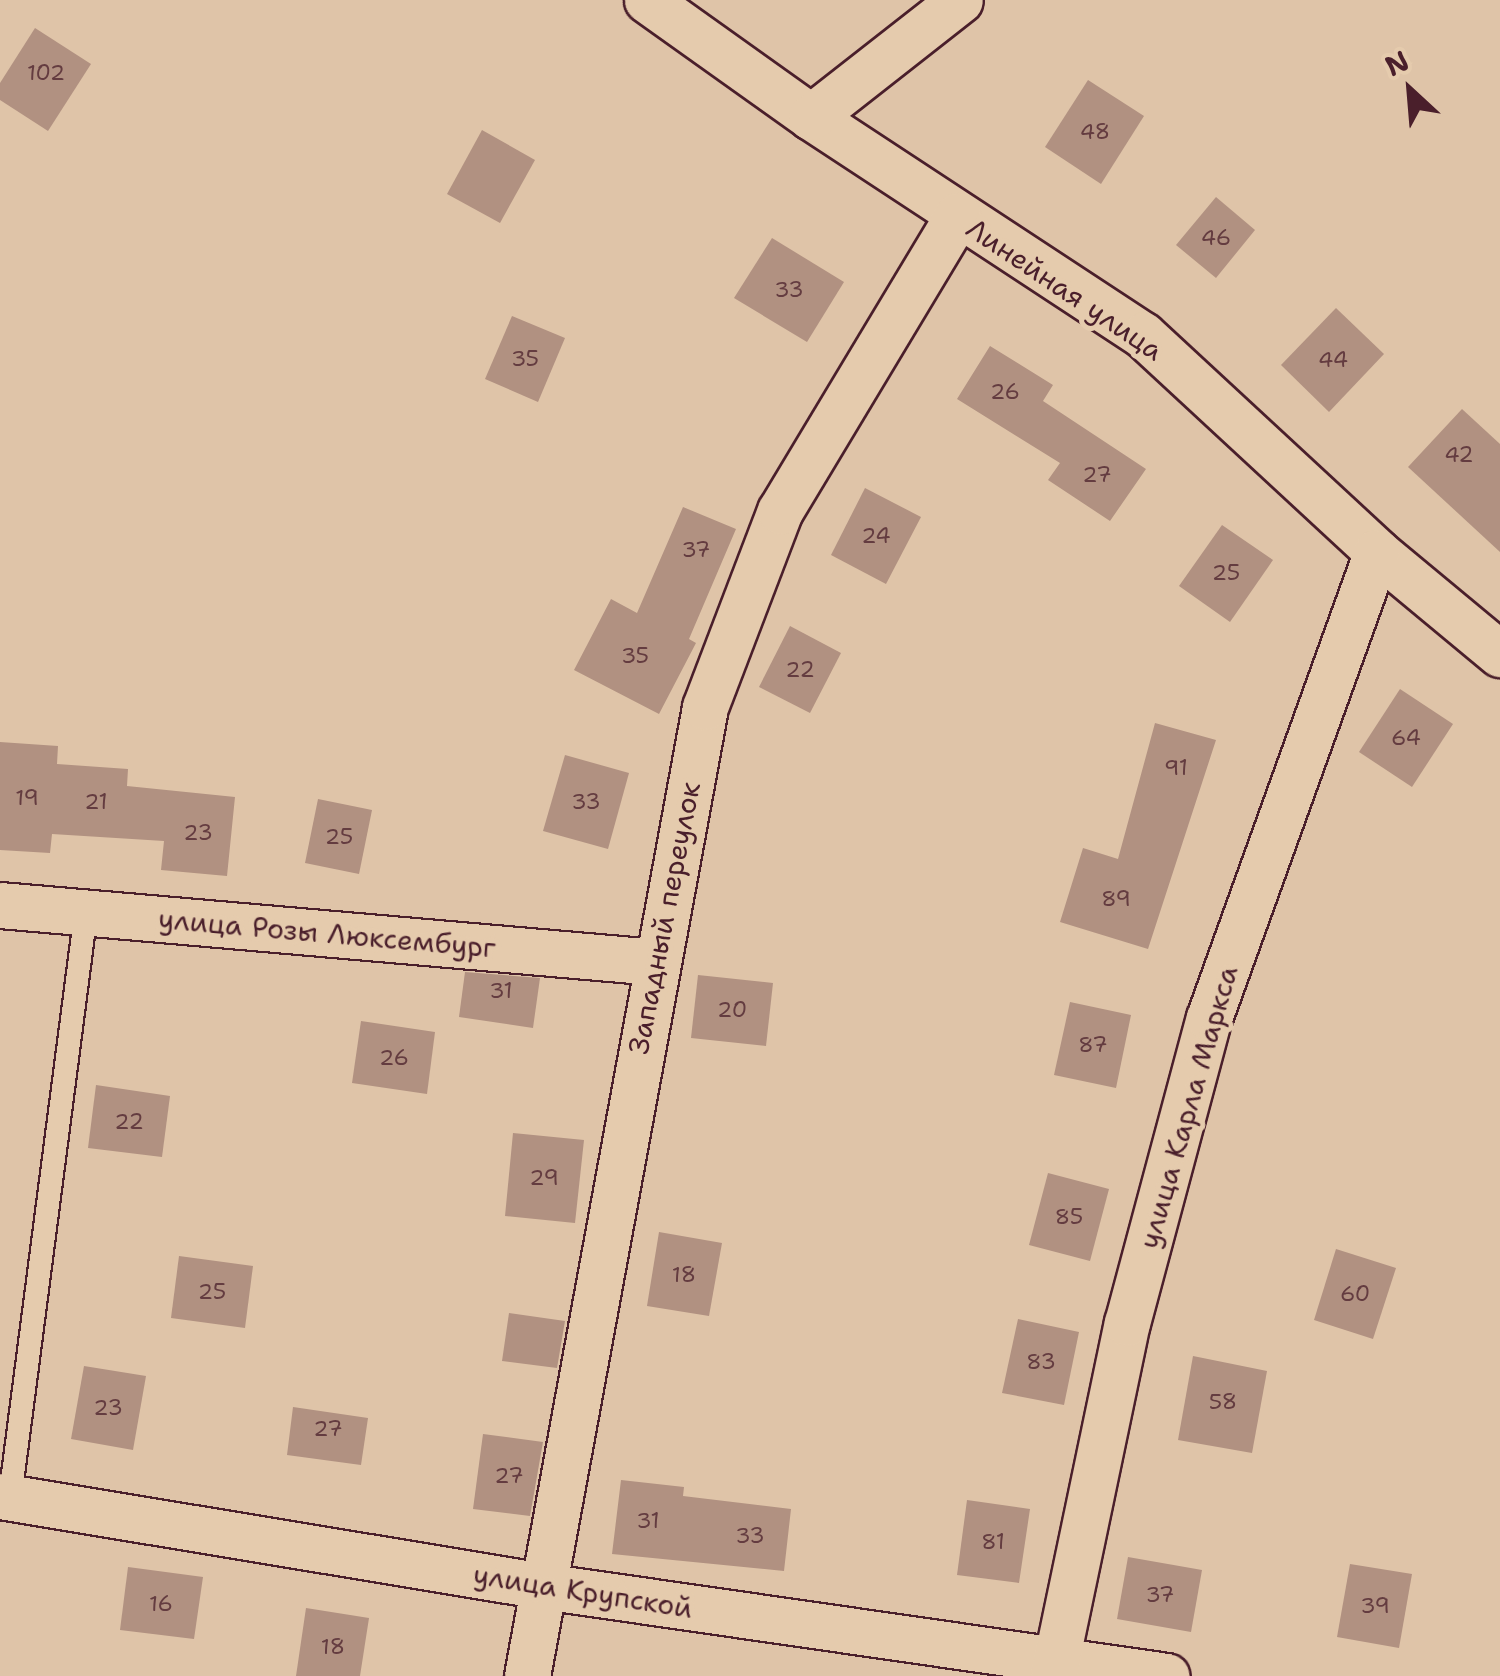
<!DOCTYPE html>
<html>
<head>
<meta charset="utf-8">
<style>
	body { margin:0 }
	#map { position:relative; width:1500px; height:1676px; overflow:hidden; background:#dfc4a8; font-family:"Shantell Sans",sans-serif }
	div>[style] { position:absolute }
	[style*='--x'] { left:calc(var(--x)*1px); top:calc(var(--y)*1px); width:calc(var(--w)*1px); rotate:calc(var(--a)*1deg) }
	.building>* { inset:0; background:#b19181 }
	.roads { filter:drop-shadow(2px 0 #4a1f2b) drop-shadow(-2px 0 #4a1f2b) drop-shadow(0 2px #4a1f2b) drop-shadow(0 -2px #4a1f2b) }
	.lane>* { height:22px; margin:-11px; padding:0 11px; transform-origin:11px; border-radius:11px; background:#e5cbad }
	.street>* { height:45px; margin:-22.5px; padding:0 22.5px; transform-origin:22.5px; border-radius:22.5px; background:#e5cbad }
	span { translate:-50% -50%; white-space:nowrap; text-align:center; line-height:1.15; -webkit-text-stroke:10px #e5cbad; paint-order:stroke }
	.number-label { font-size:22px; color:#643c40 }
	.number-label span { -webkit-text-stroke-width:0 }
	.street-label { font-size:28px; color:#4a1f2b }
	.north { position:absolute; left:1360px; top:40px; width:100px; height:100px; -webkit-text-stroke:8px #e5cbad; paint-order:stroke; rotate:334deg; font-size:28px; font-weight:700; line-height:40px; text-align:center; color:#4a1f2b }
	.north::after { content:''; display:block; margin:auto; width:35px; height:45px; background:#4a1f2b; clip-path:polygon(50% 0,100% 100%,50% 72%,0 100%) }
</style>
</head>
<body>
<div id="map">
	<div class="building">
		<i style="clip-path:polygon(35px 28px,91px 64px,48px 131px,0 100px,0 83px)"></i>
		<i style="clip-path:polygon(1088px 80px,1144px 116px,1101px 184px,1045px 147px)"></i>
		<i style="clip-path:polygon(482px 130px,535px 160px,500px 223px,447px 194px)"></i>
		<i style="clip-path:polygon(1216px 197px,1255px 230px,1216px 278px,1176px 245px)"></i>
		<i style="clip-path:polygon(772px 238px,844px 282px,807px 342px,734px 298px)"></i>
		<i style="clip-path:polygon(1336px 308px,1384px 354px,1329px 412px,1281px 365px)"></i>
		<i style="clip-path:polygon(512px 316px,565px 338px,538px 402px,485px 379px)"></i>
		<i style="clip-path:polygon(990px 346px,1053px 385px,1043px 401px,1146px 469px,1110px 521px,1048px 480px,1060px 463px,957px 399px)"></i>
		<i style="clip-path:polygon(1462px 409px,1500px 444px,1500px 552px,1408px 467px)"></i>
		<i style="clip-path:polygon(865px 488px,921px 517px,886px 584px,831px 555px)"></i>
		<i style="clip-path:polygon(683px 507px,736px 529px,689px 639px,696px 643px,659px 714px,574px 670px,611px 599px,637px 613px)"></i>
		<i style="clip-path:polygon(1222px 525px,1273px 560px,1230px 622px,1179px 586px)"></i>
		<i style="clip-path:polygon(790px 626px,841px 653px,810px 713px,759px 687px)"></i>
		<i style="clip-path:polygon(1400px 689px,1453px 724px,1412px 787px,1359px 752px)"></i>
		<i style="clip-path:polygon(1155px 723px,1216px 740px,1148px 949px,1060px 922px,1083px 848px,1118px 859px)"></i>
		<i style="clip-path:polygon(0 742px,58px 746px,57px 764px,128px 769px,127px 786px,235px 797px,227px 876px,161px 870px,164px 841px,52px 834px,50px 853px,0 850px)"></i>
		<i style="clip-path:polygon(565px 755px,629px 773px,608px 849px,543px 831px)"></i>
		<i style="clip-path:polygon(318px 799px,372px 810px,359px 874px,305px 863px)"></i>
		<i style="clip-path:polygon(465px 972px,540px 978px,533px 1028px,459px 1017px)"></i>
		<i style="clip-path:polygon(698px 975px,773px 983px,766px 1046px,691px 1038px)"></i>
		<i style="clip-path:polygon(1070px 1002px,1131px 1015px,1116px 1088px,1054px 1075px)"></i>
		<i style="clip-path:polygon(361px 1021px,435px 1032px,427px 1094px,352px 1083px)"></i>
		<i style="clip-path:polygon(96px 1085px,170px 1096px,162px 1157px,88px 1148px)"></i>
		<i style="clip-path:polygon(513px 1133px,584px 1140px,575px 1223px,505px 1216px)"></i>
		<i style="clip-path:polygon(1048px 1173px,1109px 1189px,1090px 1261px,1029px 1245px)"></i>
		<i style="clip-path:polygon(659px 1232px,722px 1243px,709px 1316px,647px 1306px)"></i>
		<i style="clip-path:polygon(1336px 1249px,1396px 1268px,1373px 1339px,1314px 1320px)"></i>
		<i style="clip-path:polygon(179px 1256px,253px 1266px,245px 1328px,171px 1318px)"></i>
		<i style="clip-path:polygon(509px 1313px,565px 1321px,557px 1368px,502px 1361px)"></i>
		<i style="clip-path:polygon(1018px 1319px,1079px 1332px,1064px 1405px,1002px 1393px)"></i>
		<i style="clip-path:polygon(1193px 1356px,1267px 1371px,1252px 1453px,1178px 1440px)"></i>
		<i style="clip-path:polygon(84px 1366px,146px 1376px,133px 1450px,71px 1439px)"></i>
		<i style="clip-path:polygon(293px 1407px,368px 1418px,361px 1465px,287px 1455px)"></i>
		<i style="clip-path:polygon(483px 1434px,543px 1442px,530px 1516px,473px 1509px)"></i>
		<i style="clip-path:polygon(621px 1480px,684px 1487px,683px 1496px,791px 1509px,784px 1571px,612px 1554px)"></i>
		<i style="clip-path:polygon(967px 1500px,1030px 1509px,1019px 1583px,957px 1575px)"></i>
		<i style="clip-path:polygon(1128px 1557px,1202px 1570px,1191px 1632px,1117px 1619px)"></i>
		<i style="clip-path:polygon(1350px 1564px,1412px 1574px,1399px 1648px,1337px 1637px)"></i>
		<i style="clip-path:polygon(128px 1567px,203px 1577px,194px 1639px,120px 1630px)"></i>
		<i style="clip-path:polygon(306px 1608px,369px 1618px,360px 1676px,296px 1676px)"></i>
	</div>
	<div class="roads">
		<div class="lane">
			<i style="--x:10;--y:1497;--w:590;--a:-82.6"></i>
		</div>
		<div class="street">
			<i style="--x:647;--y:0;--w:201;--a:35.5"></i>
			<i style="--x:811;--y:117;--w:397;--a:33.3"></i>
			<i style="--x:1143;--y:335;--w:319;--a:42.8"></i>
			<i style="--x:1377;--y:552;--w:160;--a:39.7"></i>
			<i style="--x:811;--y:117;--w:189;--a:-38.1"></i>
			<i style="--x:0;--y:905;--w:657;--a:4.97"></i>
			<i style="--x:0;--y:1496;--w:550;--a:9.41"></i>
			<i style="--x:543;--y:1586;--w:630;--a:8.21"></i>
			<i style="--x:527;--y:1676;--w:985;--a:-79.59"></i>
			<i style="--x:705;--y:707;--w:210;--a:-69.1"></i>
			<i style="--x:780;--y:511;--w:345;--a:-59"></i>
			<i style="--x:1053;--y:1676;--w:361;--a:-78.2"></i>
			<i style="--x:1127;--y:1323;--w:316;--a:-75"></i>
			<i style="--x:1209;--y:1018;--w:495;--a:-70.2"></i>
		</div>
	</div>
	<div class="number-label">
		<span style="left:46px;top:73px">102</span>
		<span style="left:1095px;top:132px">48</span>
		<span style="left:1216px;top:238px">46</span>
		<span style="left:789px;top:290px">33</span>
		<span style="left:525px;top:359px">35</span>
		<span style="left:1333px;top:360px">44</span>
		<span style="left:1005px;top:392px">26</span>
		<span style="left:1459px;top:455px">42</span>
		<span style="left:1097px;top:475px">27</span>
		<span style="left:876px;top:536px">24</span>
		<span style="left:696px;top:550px">37</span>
		<span style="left:1226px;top:573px">25</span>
		<span style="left:635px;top:656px">35</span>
		<span style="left:800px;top:670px">22</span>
		<span style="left:1406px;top:738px">64</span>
		<span style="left:1176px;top:768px">91</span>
		<span style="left:27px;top:798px">19</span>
		<span style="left:96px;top:802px">21</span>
		<span style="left:586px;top:802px">33</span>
		<span style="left:198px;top:833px">23</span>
		<span style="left:339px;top:837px">25</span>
		<span style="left:1116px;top:899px">89</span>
		<span style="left:501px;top:991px">31</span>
		<span style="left:732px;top:1010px">20</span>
		<span style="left:1093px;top:1045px">87</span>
		<span style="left:394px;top:1058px">26</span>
		<span style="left:129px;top:1122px">22</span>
		<span style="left:544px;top:1178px">29</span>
		<span style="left:1069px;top:1217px">85</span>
		<span style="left:684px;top:1275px">18</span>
		<span style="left:212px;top:1292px">25</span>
		<span style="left:1355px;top:1294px">60</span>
		<span style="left:1041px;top:1362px">83</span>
		<span style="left:1223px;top:1402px">58</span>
		<span style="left:108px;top:1408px">23</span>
		<span style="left:328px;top:1429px">27</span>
		<span style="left:509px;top:1476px">27</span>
		<span style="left:648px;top:1521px">31</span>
		<span style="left:750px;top:1536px">33</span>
		<span style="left:993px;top:1542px">81</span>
		<span style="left:1160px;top:1595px">37</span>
		<span style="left:161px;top:1604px">16</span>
		<span style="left:1375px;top:1606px">39</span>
		<span style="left:333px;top:1647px">18</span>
	</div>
	<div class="street-label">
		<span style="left:1065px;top:289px;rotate:34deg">Линейная улица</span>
		<span style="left:664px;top:918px;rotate:-79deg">Западный переулок</span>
		<span style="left:327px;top:933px;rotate:5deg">улица Розы Люксембург</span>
		<span style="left:1188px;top:1107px;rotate:-74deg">улица Карла Маркса</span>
		<span style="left:583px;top:1591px;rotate:9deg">улица Крупской</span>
	</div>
	<div class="north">N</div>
</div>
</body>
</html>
